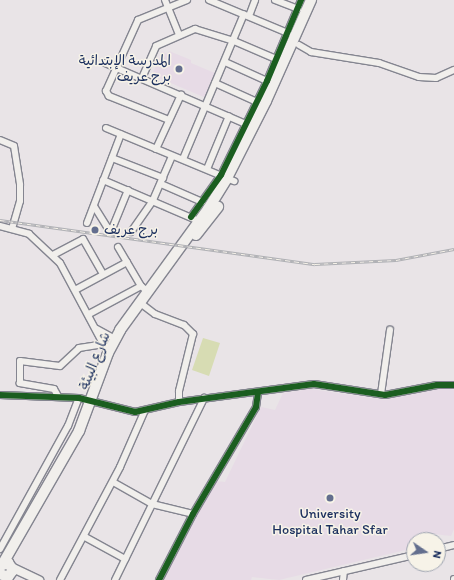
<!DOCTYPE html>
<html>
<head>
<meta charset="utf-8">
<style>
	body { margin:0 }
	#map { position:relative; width:454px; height:580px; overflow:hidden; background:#e9e4e7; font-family:Itim,"Playpen Sans Arabic",sans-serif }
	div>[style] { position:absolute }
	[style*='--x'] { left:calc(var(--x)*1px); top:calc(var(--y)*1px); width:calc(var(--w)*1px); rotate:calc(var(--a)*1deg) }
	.built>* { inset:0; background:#e7dbe6 }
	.green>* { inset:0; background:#d7dcb3 }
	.roads { filter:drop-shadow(1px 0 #848590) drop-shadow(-1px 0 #848590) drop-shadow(0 1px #848590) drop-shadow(0 -1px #848590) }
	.minor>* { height:6px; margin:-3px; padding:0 3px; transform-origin:3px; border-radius:3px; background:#f1efec }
	.tertiary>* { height:8px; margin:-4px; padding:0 4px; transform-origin:4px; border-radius:4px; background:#f1efec }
	.primary>* { height:10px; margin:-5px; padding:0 5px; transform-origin:5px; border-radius:5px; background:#f1efec }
	.rail>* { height:3px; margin-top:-1.5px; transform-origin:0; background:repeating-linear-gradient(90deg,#f7f3e8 0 4.5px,#afb0b4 0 9px); box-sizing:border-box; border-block:1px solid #afb0b4 }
	.cycleway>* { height:6px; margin:-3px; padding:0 3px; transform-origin:3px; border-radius:3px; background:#1b5e20 }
	.dots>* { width:11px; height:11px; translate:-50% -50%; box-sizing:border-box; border:2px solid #f7f3e8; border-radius:50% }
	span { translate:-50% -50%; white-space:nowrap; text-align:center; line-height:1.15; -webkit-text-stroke:3px #f7f3e8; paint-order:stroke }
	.poi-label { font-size:14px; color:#1b2f5e }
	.right { translate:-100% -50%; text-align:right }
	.left { translate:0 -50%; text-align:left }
	.street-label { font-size:14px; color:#1b2f5e }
	.north { position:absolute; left:406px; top:532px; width:40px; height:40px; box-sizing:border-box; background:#f7f3e8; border:1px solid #9fa5b1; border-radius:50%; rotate:103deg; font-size:11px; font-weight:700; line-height:16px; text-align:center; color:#1b2f5e }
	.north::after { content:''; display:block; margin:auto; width:14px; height:18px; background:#636e8e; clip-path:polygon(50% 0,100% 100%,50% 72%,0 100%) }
</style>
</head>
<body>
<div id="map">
	<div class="built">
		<i style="clip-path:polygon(162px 51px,167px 54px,169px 51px,191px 60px,191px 63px,217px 74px,206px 98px,152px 75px)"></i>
		<i style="clip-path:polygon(445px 388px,454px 390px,454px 529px,451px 536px,433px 534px,427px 540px,414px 540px,414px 548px,279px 580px,252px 577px,251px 580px,164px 580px,196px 515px,216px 481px,225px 482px,261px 407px,275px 410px,283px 393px,311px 389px,385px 400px)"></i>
	</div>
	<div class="green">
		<i style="clip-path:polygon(203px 338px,220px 343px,209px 376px,192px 370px)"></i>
	</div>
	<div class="roads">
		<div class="minor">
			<i style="--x:165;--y:0;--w:37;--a:68"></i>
			<i style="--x:209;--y:0;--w:86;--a:22.7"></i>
			<i style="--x:275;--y:0;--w:25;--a:21"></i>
			<i style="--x:249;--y:16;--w:17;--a:-69"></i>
			<i style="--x:299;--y:45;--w:14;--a:30"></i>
			<i style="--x:311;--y:52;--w:69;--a:9.2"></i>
			<i style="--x:379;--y:63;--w:42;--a:19.3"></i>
			<i style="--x:419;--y:77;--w:17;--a:3"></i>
			<i style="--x:436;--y:78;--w:20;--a:-24"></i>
			<i style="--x:225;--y:62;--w:46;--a:24.3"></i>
			<i style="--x:105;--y:63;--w:154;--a:23.4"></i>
			<i style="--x:142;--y:78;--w:35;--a:-66"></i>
			<i style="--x:156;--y:46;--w:43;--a:-23.6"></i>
			<i style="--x:195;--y:29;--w:41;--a:17.1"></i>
			<i style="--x:234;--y:41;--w:46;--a:23.2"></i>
			<i style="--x:215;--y:83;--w:46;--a:24.3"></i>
			<i style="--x:169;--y:120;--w:65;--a:-158.2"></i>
			<i style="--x:109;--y:96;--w:6;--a:-121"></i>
			<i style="--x:106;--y:91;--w:78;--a:-65.7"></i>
			<i style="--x:138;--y:20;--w:53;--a:-22.2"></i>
			<i style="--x:106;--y:128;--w:139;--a:22.5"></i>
			<i style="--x:0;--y:140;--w:15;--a:23"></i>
			<i style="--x:14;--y:146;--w:39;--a:81"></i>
			<i style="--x:20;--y:185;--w:16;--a:90"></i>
			<i style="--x:20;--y:201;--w:29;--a:106"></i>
			<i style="--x:156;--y:149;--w:60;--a:-65.2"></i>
			<i style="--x:112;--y:158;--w:55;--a:21.4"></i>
			<i style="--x:183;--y:159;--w:157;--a:-67.2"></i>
			<i style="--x:207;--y:169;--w:57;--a:-67.5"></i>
			<i style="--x:103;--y:180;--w:99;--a:23.2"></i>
			<i style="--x:161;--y:184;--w:45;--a:23.7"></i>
			<i style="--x:94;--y:206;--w:26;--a:58"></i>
			<i style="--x:108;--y:228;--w:4;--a:14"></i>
			<i style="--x:112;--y:229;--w:42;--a:-67.7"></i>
			<i style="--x:191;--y:217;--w:52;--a:-54.5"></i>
			<i style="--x:221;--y:175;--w:105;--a:-63.9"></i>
			<i style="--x:267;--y:81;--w:88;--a:-67.2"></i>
			<i style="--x:87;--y:223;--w:95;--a:-69.1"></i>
			<i style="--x:0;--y:226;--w:30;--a:15"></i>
			<i style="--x:29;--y:234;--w:42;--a:43.1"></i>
			<i style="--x:60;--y:263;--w:102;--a:61.9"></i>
			<i style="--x:131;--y:232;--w:39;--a:-55"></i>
			<i style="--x:153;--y:200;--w:48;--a:-66.6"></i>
			<i style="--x:118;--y:247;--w:45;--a:59.5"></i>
			<i style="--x:53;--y:255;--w:34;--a:-28"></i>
			<i style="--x:83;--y:239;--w:40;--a:60.3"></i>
			<i style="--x:75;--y:290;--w:59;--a:-28.3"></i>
			<i style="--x:139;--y:302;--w:20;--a:37"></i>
			<i style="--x:155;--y:314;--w:31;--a:21"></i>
			<i style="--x:184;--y:325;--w:13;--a:45"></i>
			<i style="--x:193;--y:334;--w:59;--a:103.8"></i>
			<i style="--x:179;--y:391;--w:11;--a:90"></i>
			<i style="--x:89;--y:314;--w:59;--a:-28.3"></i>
			<i style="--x:141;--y:286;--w:8;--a:40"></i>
			<i style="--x:97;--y:329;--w:21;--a:29"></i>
			<i style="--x:381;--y:394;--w:65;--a:-82"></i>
			<i style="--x:0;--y:395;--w:79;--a:2.2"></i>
			<i style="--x:79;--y:398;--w:58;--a:14"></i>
			<i style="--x:135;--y:412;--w:45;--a:-12.8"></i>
			<i style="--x:179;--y:402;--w:136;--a:-7.6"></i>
			<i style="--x:314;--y:384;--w:72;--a:8.8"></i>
			<i style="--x:385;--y:395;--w:53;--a:-10.9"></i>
			<i style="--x:437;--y:385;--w:17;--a:0"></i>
			<i style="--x:58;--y:396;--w:8;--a:-120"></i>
			<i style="--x:54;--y:389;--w:35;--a:-170"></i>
			<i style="--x:20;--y:383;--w:22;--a:-90"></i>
			<i style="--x:20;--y:361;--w:40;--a:7.1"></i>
			<i style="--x:60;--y:366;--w:26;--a:-43"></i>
			<i style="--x:79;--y:348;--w:25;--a:-9"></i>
			<i style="--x:113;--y:482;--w:45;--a:29.4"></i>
			<i style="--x:152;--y:504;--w:42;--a:13.7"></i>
			<i style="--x:85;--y:537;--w:46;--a:28.8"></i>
			<i style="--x:0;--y:549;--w:141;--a:-61.1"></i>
			<i style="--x:68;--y:426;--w:30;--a:-69"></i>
			<i style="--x:438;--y:549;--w:16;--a:-14"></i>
			<i style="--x:60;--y:580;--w:128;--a:-62"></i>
			<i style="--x:120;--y:467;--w:62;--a:-66.3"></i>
			<i style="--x:115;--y:580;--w:203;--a:-63.9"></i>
			<i style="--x:159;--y:580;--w:74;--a:-62.7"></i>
			<i style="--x:193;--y:514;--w:124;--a:-59.5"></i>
			<i style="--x:256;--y:407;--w:14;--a:-82"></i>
			<i style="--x:306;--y:580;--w:111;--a:-13"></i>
			<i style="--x:343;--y:580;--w:9;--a:-84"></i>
			<i style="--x:454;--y:580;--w:1;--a:-90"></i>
		</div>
		<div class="tertiary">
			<i style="--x:13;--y:568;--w:29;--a:25"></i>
		</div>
		<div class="primary">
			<i style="--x:196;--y:235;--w:36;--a:-52"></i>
			<i style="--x:2;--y:565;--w:155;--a:-60.1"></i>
			<i style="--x:79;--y:431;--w:83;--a:-69.6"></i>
			<i style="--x:108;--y:353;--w:26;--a:-62"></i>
			<i style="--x:120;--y:330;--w:150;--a:-54"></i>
			<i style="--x:208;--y:209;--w:36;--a:-58"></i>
			<i style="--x:227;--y:178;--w:86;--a:-63.1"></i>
			<i style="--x:266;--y:101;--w:111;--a:-66"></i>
			<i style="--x:0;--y:566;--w:9;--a:-21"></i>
			<i style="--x:8;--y:563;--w:9;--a:54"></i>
			<i style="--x:13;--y:570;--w:9;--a:126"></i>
			<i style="--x:8;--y:577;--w:9;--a:-159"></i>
		</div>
	</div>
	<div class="rail">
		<i style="--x:0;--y:220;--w:318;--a:8"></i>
		<i style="--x:315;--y:264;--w:81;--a:-2.8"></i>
		<i style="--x:396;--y:260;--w:59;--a:-10.7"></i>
	</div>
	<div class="cycleway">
		<i style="--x:191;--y:217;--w:52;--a:-54.5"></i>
		<i style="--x:221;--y:175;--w:105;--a:-63.9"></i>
		<i style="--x:267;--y:81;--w:88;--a:-67.2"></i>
		<i style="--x:0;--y:395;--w:79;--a:2.2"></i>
		<i style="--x:79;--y:398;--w:58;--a:14"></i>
		<i style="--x:135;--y:412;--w:45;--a:-12.8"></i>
		<i style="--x:179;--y:402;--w:136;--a:-7.6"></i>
		<i style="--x:314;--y:384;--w:72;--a:8.8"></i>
		<i style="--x:385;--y:395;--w:53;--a:-10.9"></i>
		<i style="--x:437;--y:385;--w:17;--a:0"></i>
		<i style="--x:159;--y:580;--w:74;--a:-62.7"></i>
		<i style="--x:193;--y:514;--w:124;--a:-59.5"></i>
		<i style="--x:256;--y:407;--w:14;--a:-82"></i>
	</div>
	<div class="dots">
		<i style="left:179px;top:69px;background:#636e8e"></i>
		<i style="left:95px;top:230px;background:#636e8e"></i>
		<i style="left:330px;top:498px;background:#636e8e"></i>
	</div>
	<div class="poi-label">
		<span class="right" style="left:171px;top:69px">المدرسة الإبتدائية<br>برج عريف</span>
		<span class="left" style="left:104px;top:230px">برج عريف</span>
		<span style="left:330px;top:522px">University<br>Hospital Tahar Sfar</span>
	</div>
	<div class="street-label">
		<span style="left:95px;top:361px;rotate:-68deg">شارع البيئة</span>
	</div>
	<div class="north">N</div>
</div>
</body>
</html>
